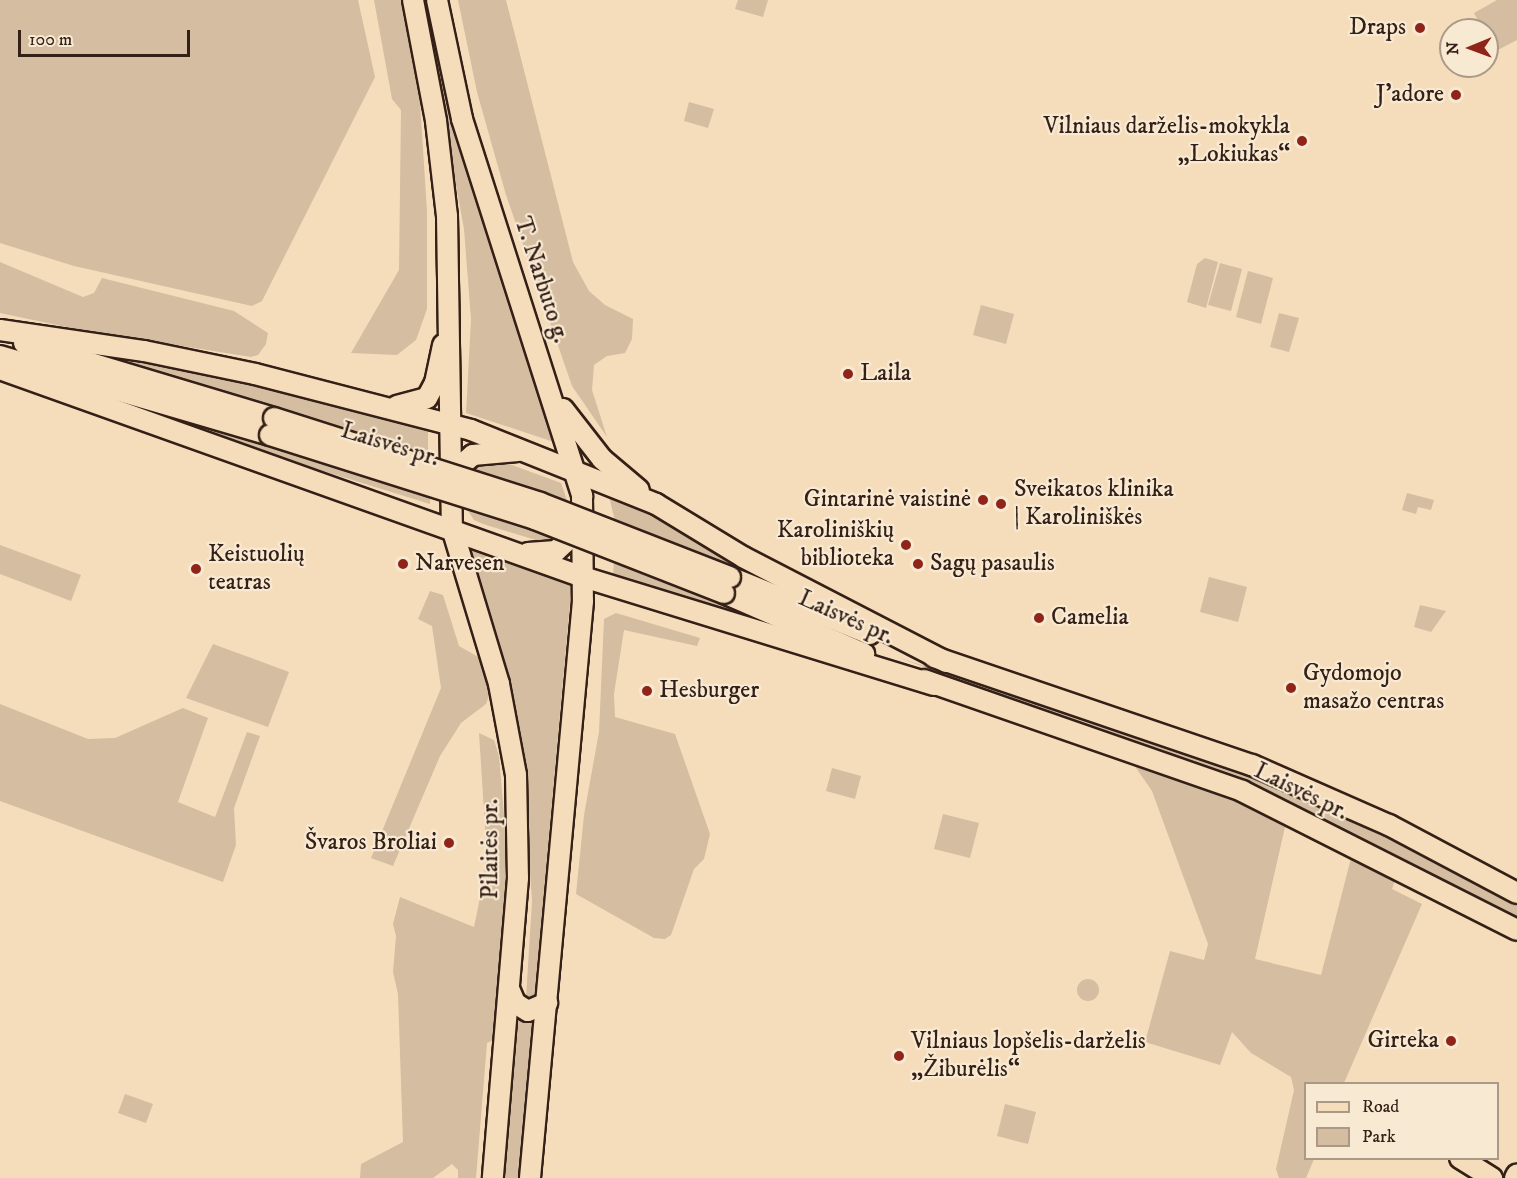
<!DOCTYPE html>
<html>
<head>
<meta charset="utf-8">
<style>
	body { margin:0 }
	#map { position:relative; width:1517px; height:1178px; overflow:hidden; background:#f5ddbc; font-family:"IM FELL DW Pica",serif }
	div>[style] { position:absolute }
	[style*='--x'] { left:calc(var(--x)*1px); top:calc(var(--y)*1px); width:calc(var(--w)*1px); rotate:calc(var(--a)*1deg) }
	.green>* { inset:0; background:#d4bda0 }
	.round { border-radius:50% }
	.roads { filter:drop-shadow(2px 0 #342016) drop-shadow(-2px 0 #342016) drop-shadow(0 2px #342016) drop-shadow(0 -2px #342016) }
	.major>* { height:20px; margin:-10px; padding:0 10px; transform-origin:10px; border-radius:10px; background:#f5ddbc }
	.bridges { filter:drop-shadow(2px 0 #342016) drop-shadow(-2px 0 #342016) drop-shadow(0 2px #342016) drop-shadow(0 -2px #342016) }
	.major-bridge>* { height:20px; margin:-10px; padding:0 10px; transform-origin:10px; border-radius:10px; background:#f5ddbc }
	.dots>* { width:16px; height:16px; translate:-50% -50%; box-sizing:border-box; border:3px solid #f8e9d3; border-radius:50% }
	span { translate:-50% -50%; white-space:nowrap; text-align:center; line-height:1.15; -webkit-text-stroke:4.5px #f8e9d3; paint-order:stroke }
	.poi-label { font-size:24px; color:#342016 }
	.right { translate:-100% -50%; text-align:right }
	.left { translate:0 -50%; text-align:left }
	.street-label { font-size:24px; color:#342016 }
	.legend { position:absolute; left:1304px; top:1082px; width:195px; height:78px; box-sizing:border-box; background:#f8e9d3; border:2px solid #aa9987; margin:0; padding:8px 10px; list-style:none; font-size:18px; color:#342016 }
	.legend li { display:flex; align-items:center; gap:12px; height:30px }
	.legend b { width:30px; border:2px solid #aa9987 }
	.north { position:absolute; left:1439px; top:18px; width:60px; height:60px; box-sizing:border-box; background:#f8e9d3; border:2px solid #aa9987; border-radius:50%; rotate:269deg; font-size:16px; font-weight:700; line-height:24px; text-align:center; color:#342016 }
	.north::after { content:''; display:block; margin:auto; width:21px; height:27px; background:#8f2418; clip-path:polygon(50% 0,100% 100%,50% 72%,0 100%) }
	.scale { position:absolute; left:18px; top:30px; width:172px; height:27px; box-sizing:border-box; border:3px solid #342016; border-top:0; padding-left:8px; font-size:18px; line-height:21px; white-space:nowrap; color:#342016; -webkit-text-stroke:4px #f8e9d3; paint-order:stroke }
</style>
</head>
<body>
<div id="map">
	<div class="green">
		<i style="clip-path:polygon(0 0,358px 0,375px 77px,262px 301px,252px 306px,74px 266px,0 243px)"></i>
		<i style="clip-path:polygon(374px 0,401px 0,420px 103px,427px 211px,427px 309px,416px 340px,397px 355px,351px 353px,399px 270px,401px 110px,392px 99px)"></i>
		<i style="clip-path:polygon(422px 0,428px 0,560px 444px,466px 413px,471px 319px,464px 229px)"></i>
		<i style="clip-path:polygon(458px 0,506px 0,573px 262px,589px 291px,605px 305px,633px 319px,632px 339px,625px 353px,607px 356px,594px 365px,592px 390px,607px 437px,572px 386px,506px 195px,477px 92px)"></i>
		<i style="clip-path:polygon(738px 0,768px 0,763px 17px,735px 9px)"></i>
		<i style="clip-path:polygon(1497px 0,1517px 0,1517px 40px,1494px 52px,1487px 30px,1483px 30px,1474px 13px)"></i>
		<i style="clip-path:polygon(689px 102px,714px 109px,708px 128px,684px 121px)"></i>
		<i style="clip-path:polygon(1205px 258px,1218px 262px,1206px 308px,1187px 302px,1197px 264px)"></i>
		<i style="clip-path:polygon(0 262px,83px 297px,94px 293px,102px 278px,234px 311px,268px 333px,266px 344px,258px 355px,251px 357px,76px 329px,0 313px)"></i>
		<i style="clip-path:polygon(1220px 263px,1242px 269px,1231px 311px,1208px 305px)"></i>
		<i style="clip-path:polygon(1248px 271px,1273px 278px,1261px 324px,1236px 317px)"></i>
		<i style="clip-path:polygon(981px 305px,1014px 314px,1006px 344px,973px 335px)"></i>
		<i style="clip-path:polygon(1279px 313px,1299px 318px,1289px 352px,1270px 347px)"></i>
		<i style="clip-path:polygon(78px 352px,201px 373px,428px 425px,428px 455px)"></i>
		<i style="clip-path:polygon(152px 410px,430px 493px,430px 504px,317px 469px)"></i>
		<i style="clip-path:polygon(496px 459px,561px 483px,568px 503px,470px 468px)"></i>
		<i style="clip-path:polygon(608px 492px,611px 492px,787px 590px,615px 521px)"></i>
		<i style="clip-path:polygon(1407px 493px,1434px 500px,1431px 510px,1418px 507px,1416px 514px,1402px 510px)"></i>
		<i style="clip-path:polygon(464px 505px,558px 537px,539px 541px,483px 524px,474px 520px)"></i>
		<i style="clip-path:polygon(464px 544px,572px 581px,534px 1002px,528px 1002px,526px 998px,532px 901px,521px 741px,508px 680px)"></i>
		<i style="clip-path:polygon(0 545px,81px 575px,71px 601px,0 574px)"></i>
		<i style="clip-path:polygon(614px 558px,833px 647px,613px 578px)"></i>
		<i style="clip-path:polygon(1209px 577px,1247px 587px,1238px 622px,1200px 612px)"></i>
		<i style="clip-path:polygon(430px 591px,443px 595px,459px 646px,480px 658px,491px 690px,486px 704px,461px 723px,440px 756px,393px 866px,371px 858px,441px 688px,432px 626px,418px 619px)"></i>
		<i style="clip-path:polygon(1420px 605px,1446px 611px,1431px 632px,1414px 627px)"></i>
		<i style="clip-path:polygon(616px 613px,700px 638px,697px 646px,624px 630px,614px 694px,615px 717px,675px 734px,710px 834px,704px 859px,694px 869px,671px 935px,665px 939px,654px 938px,576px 894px,584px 815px,599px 732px,604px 619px)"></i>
		<i style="clip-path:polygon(213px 644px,289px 672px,268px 727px,186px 698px)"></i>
		<i style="clip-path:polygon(897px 657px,1149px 738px,1299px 796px,1517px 901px,1517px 922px,1276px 796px)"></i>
		<i style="clip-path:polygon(0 704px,88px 739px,115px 738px,183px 708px,208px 718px,178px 802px,215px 817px,247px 732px,260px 736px,234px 808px,236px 845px,223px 882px,0 801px)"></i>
		<i style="clip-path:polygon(479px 733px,494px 740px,499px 756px,505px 828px,506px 958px,499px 1038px,487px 1043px,476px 1178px,458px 1178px,458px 1170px,452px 1164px,433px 1178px,360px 1178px,361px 1164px,403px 1142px,398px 994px,393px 972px,396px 936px,393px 924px,400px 897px,474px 927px,484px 878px,486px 843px)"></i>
		<i style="clip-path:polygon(1134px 765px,1240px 802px,1285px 827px,1255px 959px,1321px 975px,1351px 858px,1395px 880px,1392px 889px,1422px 904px,1344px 1083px,1306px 1084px,1306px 1158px,1314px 1159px,1306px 1178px,1279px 1178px,1276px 1169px,1294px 1090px,1291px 1077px,1251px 1053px,1232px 1032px,1220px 1065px,1145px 1042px,1170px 951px,1204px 960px,1208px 944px,1152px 791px)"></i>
		<i style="clip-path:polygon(832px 768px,861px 776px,855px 799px,826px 791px)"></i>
		<i style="clip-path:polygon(943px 814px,979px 823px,970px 858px,934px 849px)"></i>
		<i class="round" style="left:1077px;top:979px;width:22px;height:22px"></i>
		<i style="clip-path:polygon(519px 1014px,533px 1017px,520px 1178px,505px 1178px)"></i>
		<i style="clip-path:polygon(125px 1094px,153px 1104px,146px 1123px,118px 1113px)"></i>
		<i style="clip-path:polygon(1005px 1104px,1036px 1112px,1028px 1144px,997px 1136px)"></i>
	</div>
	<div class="roads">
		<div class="major">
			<i style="--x:413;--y:0;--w:123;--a:79.2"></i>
			<i style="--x:436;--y:121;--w:96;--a:83.4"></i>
			<i style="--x:447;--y:216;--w:312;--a:89.1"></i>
			<i style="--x:452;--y:528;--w:163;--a:73.2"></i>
			<i style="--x:499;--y:684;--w:93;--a:79.4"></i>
			<i style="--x:516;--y:775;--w:103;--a:88.9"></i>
			<i style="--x:518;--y:878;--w:301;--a:94.8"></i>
			<i style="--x:437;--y:0;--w:122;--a:78.1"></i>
			<i style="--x:462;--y:119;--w:396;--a:72.3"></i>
			<i style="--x:582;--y:496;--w:105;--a:89.5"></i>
			<i style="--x:583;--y:601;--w:579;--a:95.25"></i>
			<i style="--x:0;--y:330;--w:146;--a:8.3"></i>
			<i style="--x:144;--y:351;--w:113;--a:11.7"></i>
			<i style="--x:255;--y:374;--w:223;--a:14.5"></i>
			<i style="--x:471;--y:430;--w:199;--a:21.8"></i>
			<i style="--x:656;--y:504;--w:102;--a:31.3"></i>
			<i style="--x:743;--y:557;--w:229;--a:27.3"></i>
			<i style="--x:24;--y:343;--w:261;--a:16.7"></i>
			<i style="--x:0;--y:356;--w:281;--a:16.3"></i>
			<i style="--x:0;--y:369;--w:619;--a:19.64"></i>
			<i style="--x:583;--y:577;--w:367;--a:17.1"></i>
			<i style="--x:397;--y:406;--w:31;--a:-15"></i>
			<i style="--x:427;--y:398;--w:17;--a:-62"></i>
			<i style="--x:435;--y:383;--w:39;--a:-78"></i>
			<i style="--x:563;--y:409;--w:63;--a:52"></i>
			<i style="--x:602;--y:459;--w:48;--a:40"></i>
			<i style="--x:453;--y:483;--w:16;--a:-72"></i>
			<i style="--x:458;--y:468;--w:20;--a:-41"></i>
			<i style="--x:473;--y:455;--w:45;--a:-5.1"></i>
			<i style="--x:528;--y:553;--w:28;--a:-4"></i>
			<i style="--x:556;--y:551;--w:38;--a:-43"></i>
			<i style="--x:730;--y:577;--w:151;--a:22.2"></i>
			<i style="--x:724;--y:593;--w:153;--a:23.5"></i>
			<i style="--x:934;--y:657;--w:336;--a:18.8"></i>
			<i style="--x:1252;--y:765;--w:150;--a:23.7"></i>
			<i style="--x:1389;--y:825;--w:145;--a:28"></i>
			<i style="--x:924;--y:680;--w:337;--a:19.2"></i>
			<i style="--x:1242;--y:791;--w:308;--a:26.8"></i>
			<i style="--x:510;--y:991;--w:13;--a:67"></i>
			<i style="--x:515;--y:1003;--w:15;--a:32"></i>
			<i style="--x:528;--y:1011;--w:21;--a:-23"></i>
			<i style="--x:1460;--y:1158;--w:38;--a:32"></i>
			<i style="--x:1515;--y:1178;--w:4;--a:-63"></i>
		</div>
	</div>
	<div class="bridges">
		<div class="major-bridge">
			<i style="--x:274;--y:418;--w:279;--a:17.7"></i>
			<i style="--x:540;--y:503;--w:204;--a:21.3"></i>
			<i style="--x:270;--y:435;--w:278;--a:17.6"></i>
			<i style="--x:535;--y:519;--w:203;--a:21.4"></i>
		</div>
	</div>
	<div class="dots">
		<i style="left:1420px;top:28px;background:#8f2418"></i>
		<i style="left:1456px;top:95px;background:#8f2418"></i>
		<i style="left:1302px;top:141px;background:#8f2418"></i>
		<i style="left:848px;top:374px;background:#8f2418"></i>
		<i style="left:983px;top:500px;background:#8f2418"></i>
		<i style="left:1001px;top:504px;background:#8f2418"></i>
		<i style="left:906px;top:545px;background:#8f2418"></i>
		<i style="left:403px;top:564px;background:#8f2418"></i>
		<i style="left:918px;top:564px;background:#8f2418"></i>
		<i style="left:196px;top:569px;background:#8f2418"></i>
		<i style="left:1039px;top:618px;background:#8f2418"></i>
		<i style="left:1291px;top:688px;background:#8f2418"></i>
		<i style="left:647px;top:691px;background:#8f2418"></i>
		<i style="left:449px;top:843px;background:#8f2418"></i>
		<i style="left:1451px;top:1041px;background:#8f2418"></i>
		<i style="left:899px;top:1056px;background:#8f2418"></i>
	</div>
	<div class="poi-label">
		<span class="right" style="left:1406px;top:28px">Draps</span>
		<span class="right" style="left:1444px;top:95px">J'adore</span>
		<span class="right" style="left:1290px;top:141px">Vilniaus darželis-mokykla<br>„Lokiukas“</span>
		<span class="left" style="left:860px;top:374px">Laila</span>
		<span class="left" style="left:1014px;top:504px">Sveikatos klinika<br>| Karoliniškės</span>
		<span class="right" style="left:971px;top:500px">Gintarinė vaistinė</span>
		<span class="right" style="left:894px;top:545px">Karoliniškių<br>biblioteka</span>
		<span class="left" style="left:208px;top:569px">Keistuolių<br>teatras</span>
		<span class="left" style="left:415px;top:564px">Narvesen</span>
		<span class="left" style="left:930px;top:564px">Sagų pasaulis</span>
		<span class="left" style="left:1051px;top:618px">Camelia</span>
		<span class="left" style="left:1303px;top:688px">Gydomojo<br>masažo centras</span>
		<span class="left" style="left:659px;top:691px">Hesburger</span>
		<span class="right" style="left:437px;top:843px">Švaros Broliai</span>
		<span class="right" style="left:1439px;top:1041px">Girteka</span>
		<span class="left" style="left:911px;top:1056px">Vilniaus lopšelis-darželis<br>„Žiburėlis“</span>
	</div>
	<div class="street-label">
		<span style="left:541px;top:280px;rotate:72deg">T. Narbuto g.</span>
		<span style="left:390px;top:445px;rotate:17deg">Laisvės pr.</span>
		<span style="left:846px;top:618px;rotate:24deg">Laisvės pr.</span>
		<span style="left:1301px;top:792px;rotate:26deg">Laisvės pr.</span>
		<span style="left:491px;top:849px;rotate:-90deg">Pilaitės pr.</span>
	</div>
	<ul class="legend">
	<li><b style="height:8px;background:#f5ddbc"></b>Road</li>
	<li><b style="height:16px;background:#d4bda0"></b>Park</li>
	</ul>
	<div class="north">N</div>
	<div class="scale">100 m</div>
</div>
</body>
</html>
